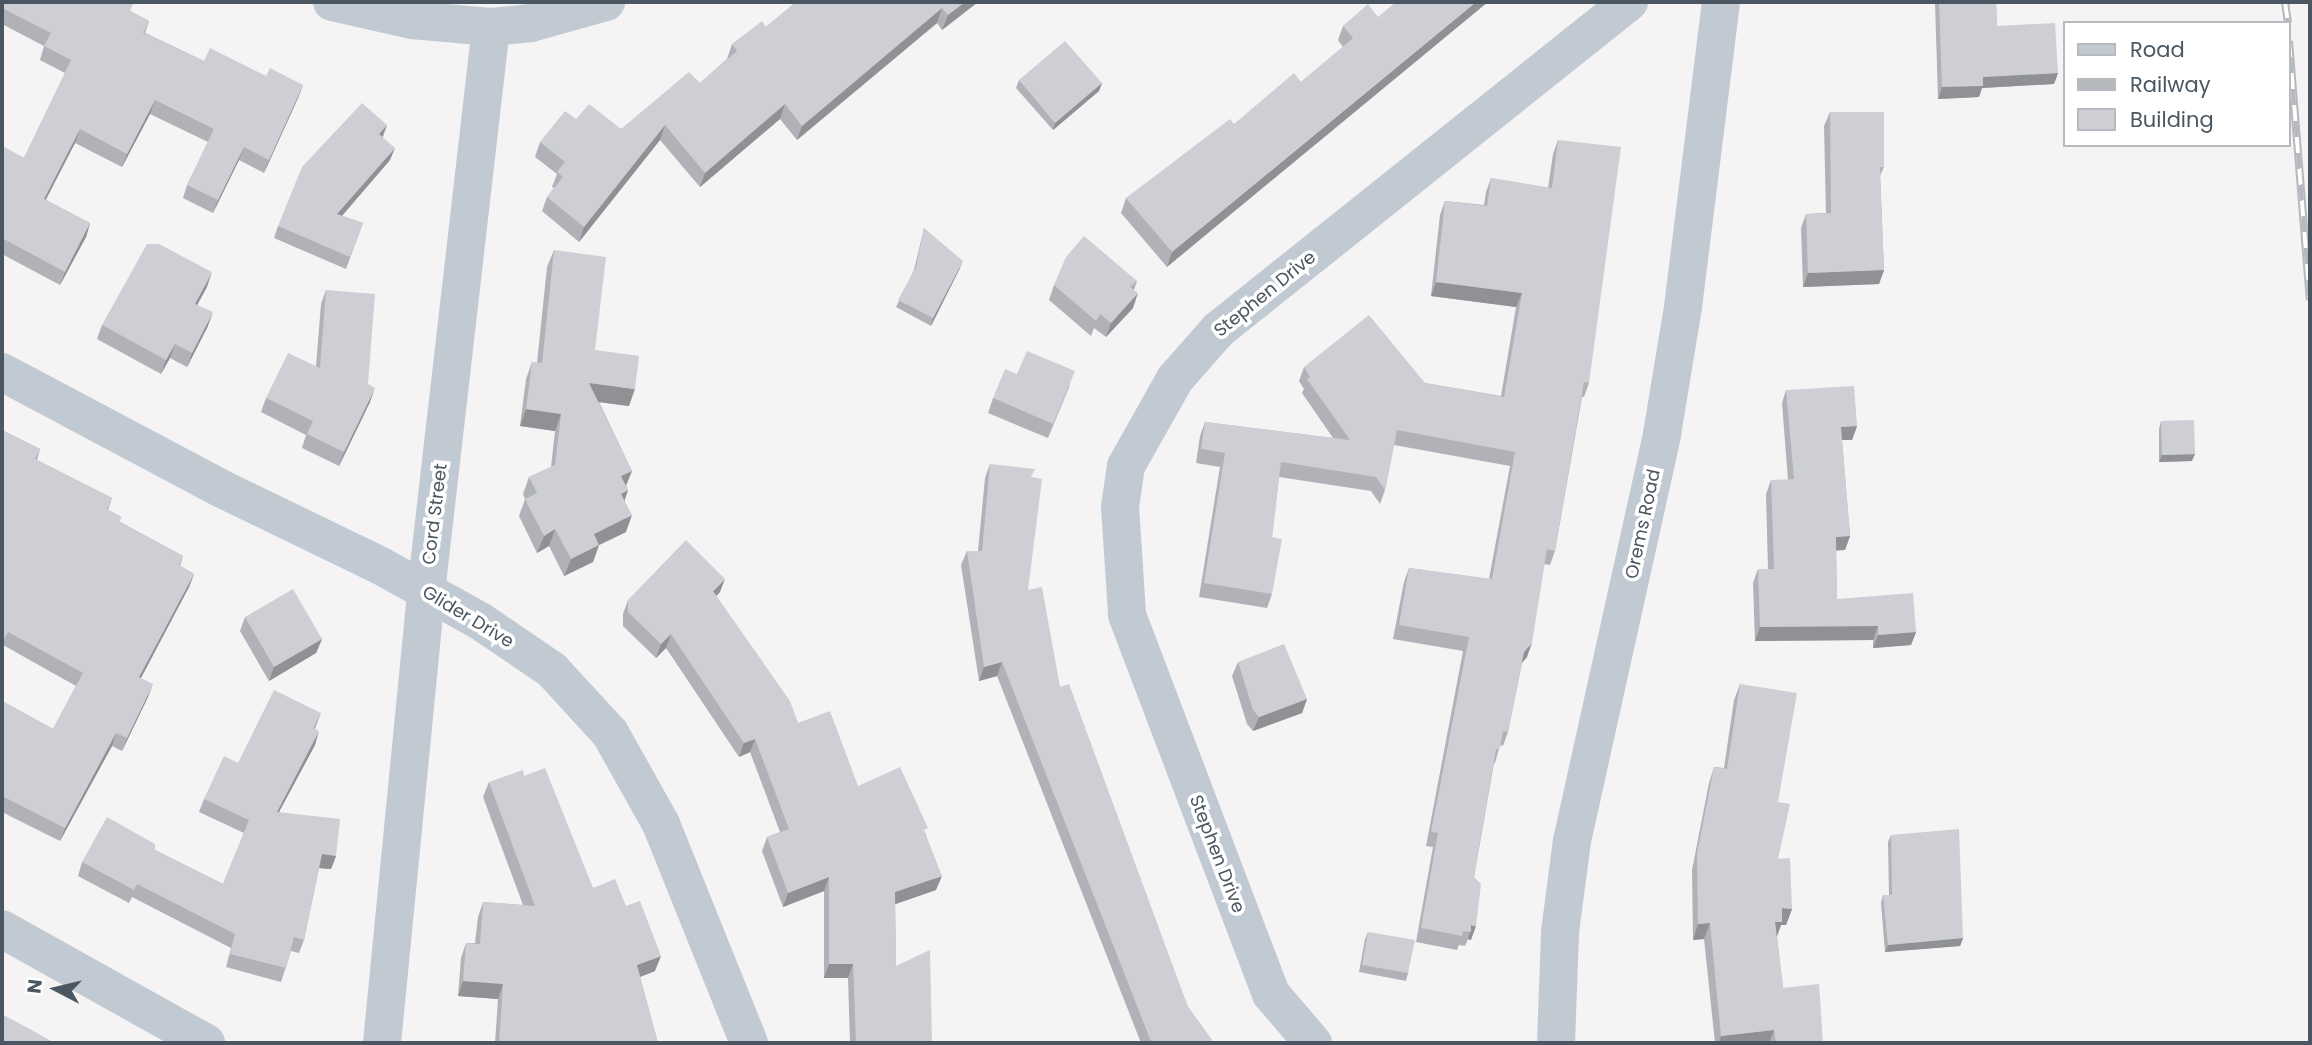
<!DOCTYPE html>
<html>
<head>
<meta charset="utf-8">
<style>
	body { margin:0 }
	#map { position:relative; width:2312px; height:1045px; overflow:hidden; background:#f5f3f3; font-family:Poppins,sans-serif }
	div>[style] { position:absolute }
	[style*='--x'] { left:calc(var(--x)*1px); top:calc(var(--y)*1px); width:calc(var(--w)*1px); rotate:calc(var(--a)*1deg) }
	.minor>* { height:38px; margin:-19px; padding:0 19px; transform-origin:19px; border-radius:19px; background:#c1cad2 }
	.rail>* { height:8px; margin-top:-4px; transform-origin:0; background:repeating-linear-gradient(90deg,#fff 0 16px,#b5b8bd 0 32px); box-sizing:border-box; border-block:2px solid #b5b8bd }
	.wall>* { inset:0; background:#b0b2b7 }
	.shaded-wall>* { inset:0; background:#909195 }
	.building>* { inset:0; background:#cdcfd5 }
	span { translate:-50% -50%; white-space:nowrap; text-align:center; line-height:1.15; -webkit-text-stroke:7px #fff; paint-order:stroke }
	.street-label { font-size:18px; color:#4a5661 }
	.frame { position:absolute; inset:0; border:4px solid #4a5661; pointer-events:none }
	.legend { position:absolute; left:2063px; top:21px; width:228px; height:126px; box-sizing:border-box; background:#fff; border:2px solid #b7bbc0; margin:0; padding:9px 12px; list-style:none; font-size:21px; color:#4a5661 }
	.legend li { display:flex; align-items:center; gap:14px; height:35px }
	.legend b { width:35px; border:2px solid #b7bbc0 }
	.north { position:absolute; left:21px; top:954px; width:70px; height:70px; -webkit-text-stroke:5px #fff; paint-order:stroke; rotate:277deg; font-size:19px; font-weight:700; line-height:28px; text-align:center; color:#4a5661 }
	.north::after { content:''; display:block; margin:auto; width:24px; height:32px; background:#4a5661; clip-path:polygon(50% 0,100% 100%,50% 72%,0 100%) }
</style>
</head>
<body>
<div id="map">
	<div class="minor">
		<i style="--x:332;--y:2;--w:82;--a:12.7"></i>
		<i style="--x:412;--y:20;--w:79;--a:5.1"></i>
		<i style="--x:491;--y:27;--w:40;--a:-5.7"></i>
		<i style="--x:531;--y:23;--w:78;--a:-15.6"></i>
		<i style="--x:2;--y:372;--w:249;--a:28"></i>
		<i style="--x:222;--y:489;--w:177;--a:25.8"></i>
		<i style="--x:381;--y:566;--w:113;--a:29.1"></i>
		<i style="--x:480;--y:621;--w:87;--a:34.2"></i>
		<i style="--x:552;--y:670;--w:86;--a:47.4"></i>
		<i style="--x:610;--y:733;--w:104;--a:60.7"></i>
		<i style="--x:661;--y:824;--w:236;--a:68.1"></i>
		<i style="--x:2;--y:929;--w:234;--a:29.2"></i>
		<i style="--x:382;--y:1043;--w:453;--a:-84.4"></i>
		<i style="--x:426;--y:592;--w:569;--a:-83.44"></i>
		<i style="--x:1313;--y:1043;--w:65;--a:-130.6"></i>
		<i style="--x:1271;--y:994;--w:406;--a:-110.8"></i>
		<i style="--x:1127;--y:614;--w:107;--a:-93.7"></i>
		<i style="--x:1120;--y:507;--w:41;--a:-81.7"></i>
		<i style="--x:1126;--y:466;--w:100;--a:-60.6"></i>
		<i style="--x:1175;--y:379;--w:65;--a:-48.7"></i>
		<i style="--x:1218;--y:330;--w:526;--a:-38.59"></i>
		<i style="--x:1556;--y:1043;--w:111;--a:-87.9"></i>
		<i style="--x:1560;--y:932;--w:92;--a:-82.5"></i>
		<i style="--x:1572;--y:841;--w:417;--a:-77.5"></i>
		<i style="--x:1662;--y:434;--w:129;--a:-80.6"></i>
		<i style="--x:1683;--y:307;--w:307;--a:-82.9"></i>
	</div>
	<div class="rail">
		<i style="--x:2285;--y:2;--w:21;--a:82"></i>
		<i style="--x:2310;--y:2;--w:1;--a:90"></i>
		<i style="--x:2289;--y:41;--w:260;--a:85.4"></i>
	</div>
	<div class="wall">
		<i style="clip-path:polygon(2px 2px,130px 11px,149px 21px,145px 33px,204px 61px,303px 85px,298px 98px,264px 173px,239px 160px,213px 213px,183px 198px,187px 185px,208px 142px,150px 114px,122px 167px,75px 143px,46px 200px,90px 223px,86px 237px,60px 285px,2px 254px,2px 146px,24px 158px,65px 73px,40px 60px,44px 46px,2px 24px)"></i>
		<i style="clip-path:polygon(796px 2px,978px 2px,942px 30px,937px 23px,797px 140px,780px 119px,700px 187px,660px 140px,579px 242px,542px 211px,547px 197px,554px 188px,552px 187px,557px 174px,535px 157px,540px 142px,576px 119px,621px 129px,700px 83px,727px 59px,732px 44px,766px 27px)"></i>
		<i style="clip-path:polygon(1935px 2px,1996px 2px,1997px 26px,2058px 73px,2054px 84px,1982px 88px,1979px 97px,1938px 99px)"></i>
		<i style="clip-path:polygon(1378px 17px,1167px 267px,1121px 213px,1126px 198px,1234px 124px,1301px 82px,1343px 47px,1338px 40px,1343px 26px)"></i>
		<i style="clip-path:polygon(1019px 80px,1102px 83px,1099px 91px,1053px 130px,1016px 88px)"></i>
		<i style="clip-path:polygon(1830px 112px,1884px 167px,1880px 176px,1884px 270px,1879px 284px,1803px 287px,1801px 228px,1806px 214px,1826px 213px,1824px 126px)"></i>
		<i style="clip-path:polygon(387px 125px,383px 137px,390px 160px,342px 216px,363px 223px,346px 269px,274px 238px,278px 226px)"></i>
		<i style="clip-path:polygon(1558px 140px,1589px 383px,1584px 397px,1582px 397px,1555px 551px,1550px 565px,1544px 564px,1527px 657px,1522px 663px,1508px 732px,1503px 746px,1500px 745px,1495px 763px,1494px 763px,1474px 877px,1471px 940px,1468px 939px,1465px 946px,1459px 945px,1457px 950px,1416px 942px,1433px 847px,1426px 846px,1463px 651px,1393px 639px,1404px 582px,1409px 568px,1489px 579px,1510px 466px,1394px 445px,1385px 490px,1380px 504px,1371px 491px,1279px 477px,1272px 537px,1272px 594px,1267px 608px,1199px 597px,1220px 467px,1196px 463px,1200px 436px,1205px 422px,1333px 438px,1302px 393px,1304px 389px,1299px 381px,1304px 367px,1425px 383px,1501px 396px,1516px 307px,1431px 296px,1440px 215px,1445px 201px,1484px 205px,1486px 192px,1491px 178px,1548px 188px,1553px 154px)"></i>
		<i style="clip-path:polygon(924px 228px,960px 268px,931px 326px,896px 307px,914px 270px)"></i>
		<i style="clip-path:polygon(554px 250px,595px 350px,629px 406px,599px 402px,632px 471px,626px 485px,628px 490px,625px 500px,626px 532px,599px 545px,593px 562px,564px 576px,549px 546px,537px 553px,519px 516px,525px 499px,523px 494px,529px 477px,551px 467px,555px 431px,520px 426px,526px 379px,532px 362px,537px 363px,547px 267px)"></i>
		<i style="clip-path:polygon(1137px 281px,1134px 290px,1133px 308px,1106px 337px,1094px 328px,1091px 336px,1049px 300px,1054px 285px)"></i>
		<i style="clip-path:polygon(207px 287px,197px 305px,208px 326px,187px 367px,170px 358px,161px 374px,97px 339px,102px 325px)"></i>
		<i style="clip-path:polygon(326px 290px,368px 384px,370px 402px,339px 466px,302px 448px,306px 435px,261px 412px,266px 398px,316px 366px,321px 304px)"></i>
		<i style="clip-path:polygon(1070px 385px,1048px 438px,988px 413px,993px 398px)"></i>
		<i style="clip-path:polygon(1786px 390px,1857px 426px,1852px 440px,1842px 440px,1850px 536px,1845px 550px,1836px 550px,1837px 599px,1916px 632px,1911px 645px,1873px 648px,1873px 640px,1755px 641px,1753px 583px,1758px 569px,1768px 569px,1766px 494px,1771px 480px,1788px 480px,1782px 403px)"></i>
		<i style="clip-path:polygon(2161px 421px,2192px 461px,2159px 462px,2159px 429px)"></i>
		<i style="clip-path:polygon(2px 430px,40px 449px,37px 460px,112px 498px,108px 510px,120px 522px,183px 556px,180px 566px,194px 574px,189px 587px,141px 678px,148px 697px,122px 751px,112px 746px,60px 841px,2px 812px,2px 701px,53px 729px,76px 686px,3px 645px)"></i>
		<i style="clip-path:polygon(990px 464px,1031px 477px,1028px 590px,1060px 687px,1188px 1007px,1214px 1043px,1141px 1043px,997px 676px,979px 681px,961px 565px,967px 551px,978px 551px,985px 478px)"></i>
		<i style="clip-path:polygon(720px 592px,716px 596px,798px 723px,858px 786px,926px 834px,936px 890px,895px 904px,896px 966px,932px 1043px,850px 1043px,848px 978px,824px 978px,824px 891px,783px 907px,762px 851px,767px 837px,780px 832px,750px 752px,739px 757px,666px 648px,656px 658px,623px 626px,623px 614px,628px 600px)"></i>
		<i style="clip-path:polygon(245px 617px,322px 639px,316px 653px,269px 681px,240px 631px)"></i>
		<i style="clip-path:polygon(1238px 662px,1307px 699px,1302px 713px,1253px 731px,1247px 724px,1232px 676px)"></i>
		<i style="clip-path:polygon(1740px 684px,1778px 802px,1778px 859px,1792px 909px,1786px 925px,1781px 925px,1777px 937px,1783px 988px,1823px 1043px,1715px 1043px,1704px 939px,1693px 940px,1692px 870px,1709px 783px,1714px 767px,1724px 768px,1734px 700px)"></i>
		<i style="clip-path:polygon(321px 713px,315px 729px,315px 745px,279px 812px,336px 856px,331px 869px,319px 868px,304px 940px,299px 953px,291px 951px,281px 982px,226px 967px,231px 948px,132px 897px,129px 903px,78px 876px,82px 862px,155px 850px,223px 884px,244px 833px,199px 812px,204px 799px,238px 763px)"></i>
		<i style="clip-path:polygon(524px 776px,593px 888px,626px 906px,655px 971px,640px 977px,658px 1043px,495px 1043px,498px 999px,458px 996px,461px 958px,466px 943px,475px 943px,478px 917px,483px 902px,523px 905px,483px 797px,489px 782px)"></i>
		<i style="clip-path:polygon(1891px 835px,1963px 938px,1960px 946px,1885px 952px,1881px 903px,1883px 895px,1889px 895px,1888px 842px)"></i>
		<i style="clip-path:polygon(1368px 932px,1408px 973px,1406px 981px,1359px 972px,1365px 939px)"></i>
	</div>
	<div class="shaded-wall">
		<i style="clip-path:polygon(965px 2px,978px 2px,942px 30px,948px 15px)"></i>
		<i style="clip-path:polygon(1476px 2px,1488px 2px,1167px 267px,1172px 252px)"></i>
		<i style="clip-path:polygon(942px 8px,937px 23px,797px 140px,802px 126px)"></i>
		<i style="clip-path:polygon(2058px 73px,2054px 84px,1982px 88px,1979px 97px,1938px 99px,1942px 87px,1983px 77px)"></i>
		<i style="clip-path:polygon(1102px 83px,1099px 91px,1053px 130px,1055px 123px)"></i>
		<i style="clip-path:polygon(303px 85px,298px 98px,264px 173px,269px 160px)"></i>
		<i style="clip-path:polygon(155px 100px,150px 114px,122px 167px,127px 154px)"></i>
		<i style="clip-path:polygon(785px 104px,780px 119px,700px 187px,705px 173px)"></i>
		<i style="clip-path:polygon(387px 125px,382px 137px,379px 134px)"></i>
		<i style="clip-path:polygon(665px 125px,660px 140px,579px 242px,584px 227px)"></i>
		<i style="clip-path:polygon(80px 129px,75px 143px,39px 212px,44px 199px)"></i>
		<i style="clip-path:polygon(244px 147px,239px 160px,213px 213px,218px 200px)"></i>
		<i style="clip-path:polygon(395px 148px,390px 160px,333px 226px,337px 214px)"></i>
		<i style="clip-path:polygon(90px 223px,86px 237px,60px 285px,65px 272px)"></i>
		<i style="clip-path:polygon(963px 261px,960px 268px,931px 326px,933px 318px)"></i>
		<i style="clip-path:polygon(1884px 270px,1879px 284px,1803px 287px,1808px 273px)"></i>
		<i style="clip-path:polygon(212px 272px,207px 287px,190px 318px,195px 304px)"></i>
		<i style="clip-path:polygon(1436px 282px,1522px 293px,1516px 307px,1431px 296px)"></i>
		<i style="clip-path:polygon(1138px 293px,1133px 308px,1106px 337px,1111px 323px)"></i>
		<i style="clip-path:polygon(213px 312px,208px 326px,187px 367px,192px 353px)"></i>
		<i style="clip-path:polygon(175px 344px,170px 358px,161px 374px,166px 360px)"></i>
		<i style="clip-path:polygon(589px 383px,635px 389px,629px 406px,583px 400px)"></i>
		<i style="clip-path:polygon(375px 388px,370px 402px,339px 466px,344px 452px)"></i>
		<i style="clip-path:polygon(526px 409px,561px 414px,555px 431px,520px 426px)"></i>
		<i style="clip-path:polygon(1857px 426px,1852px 440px,1836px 440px,1841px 427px)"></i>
		<i style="clip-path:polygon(2195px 454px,2192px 461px,2159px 462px,2162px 455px)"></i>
		<i style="clip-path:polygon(632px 471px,625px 488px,621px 476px)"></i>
		<i style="clip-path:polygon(628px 490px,622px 507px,621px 494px)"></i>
		<i style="clip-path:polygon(632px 515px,626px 532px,599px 545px,593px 562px,564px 576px,571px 559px,594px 534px)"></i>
		<i style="clip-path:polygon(555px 529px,549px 546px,537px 553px,544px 536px)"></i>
		<i style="clip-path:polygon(1850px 536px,1845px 550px,1831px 551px,1836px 537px)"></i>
		<i style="clip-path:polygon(194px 574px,189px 587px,134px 691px,139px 677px)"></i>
		<i style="clip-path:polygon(725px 579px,720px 592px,708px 605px,713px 591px)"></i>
		<i style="clip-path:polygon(1878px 626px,1873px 640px,1755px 641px,1760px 627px)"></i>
		<i style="clip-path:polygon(1916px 632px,1911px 645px,1873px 648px,1878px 635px)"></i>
		<i style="clip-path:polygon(671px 634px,666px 648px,656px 658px,661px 644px)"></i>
		<i style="clip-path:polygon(322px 639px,316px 653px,269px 681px,274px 667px)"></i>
		<i style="clip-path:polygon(1532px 643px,1527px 657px,1519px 666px,1524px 652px)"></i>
		<i style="clip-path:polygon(1002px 662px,997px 676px,979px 681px,984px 667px)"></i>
		<i style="clip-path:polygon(153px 684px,148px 697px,122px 751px,127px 738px)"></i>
		<i style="clip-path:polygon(1307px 699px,1302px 713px,1253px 731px,1259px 717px)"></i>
		<i style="clip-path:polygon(319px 731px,315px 745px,272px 825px,277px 812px)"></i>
		<i style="clip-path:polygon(116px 733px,112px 746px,60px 841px,65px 828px)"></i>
		<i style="clip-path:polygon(755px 739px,750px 752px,739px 757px,744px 743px)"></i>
		<i style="clip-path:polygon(322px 854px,336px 856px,331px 869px,317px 868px)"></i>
		<i style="clip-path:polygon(942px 876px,936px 890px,890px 906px,895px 892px)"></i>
		<i style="clip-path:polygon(829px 877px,824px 891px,783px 907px,788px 893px)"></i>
		<i style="clip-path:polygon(1782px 908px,1792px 909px,1786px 925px,1781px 925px,1776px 938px,1775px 922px)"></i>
		<i style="clip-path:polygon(1710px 923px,1704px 939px,1693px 940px,1698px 924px)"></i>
		<i style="clip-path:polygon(1471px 925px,1476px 926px,1471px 940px,1468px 939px)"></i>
		<i style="clip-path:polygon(1963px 938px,1960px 946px,1885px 952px,1888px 945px)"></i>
		<i style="clip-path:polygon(661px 956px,655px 971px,632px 980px,637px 965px)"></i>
		<i style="clip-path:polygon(829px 964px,853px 964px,848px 978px,824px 978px)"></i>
		<i style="clip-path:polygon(463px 981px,503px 984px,498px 999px,458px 996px)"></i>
		<i style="clip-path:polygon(1774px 1030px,1769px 1043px,1719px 1043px,1721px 1036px)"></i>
	</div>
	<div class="building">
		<i style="clip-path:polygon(2px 2px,128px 2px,133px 4px,130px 11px,149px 21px,143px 33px,204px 61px,210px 48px,266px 76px,270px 68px,303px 85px,269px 160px,244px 147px,218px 200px,187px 185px,214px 129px,155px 100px,127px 154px,80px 129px,44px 199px,90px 223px,65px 272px,2px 238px,2px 146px,24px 158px,71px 60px,44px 46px,51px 33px,2px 8px)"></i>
		<i style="clip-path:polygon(796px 2px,965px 2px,948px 15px,942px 8px,802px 126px,785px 104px,705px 173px,665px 125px,584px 227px,547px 197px,563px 177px,557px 172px,565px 162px,540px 142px,565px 111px,576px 119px,589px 104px,621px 129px,689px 72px,700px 83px,737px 51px,732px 44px,762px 21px,766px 27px)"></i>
		<i style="clip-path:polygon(1396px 2px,1476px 2px,1172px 252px,1126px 198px,1230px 119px,1234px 124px,1294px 73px,1301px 82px,1353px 38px,1343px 26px,1368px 4px,1378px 17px)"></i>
		<i style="clip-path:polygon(1939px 2px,1996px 2px,1997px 26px,2055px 23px,2058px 73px,1983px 77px,1983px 86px,1942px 87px)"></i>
		<i style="clip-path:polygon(1065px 41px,1102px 83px,1055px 123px,1019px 80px)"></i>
		<i style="clip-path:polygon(362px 103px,387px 125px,379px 134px,395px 148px,337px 214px,363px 223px,350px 257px,278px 226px,302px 167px)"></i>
		<i style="clip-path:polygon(1830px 112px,1884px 112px,1884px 167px,1880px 167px,1884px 270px,1808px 273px,1806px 214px,1831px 213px)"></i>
		<i style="clip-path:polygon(1558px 140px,1621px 147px,1589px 383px,1584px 382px,1555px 551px,1547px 549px,1532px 643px,1524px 652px,1508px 732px,1503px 731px,1500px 749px,1496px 749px,1474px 877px,1481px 884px,1476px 926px,1471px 925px,1471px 932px,1463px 931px,1462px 936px,1421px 928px,1438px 833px,1431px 832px,1469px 637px,1399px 625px,1409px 568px,1492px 579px,1515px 452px,1397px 430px,1385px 490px,1376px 477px,1281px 462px,1272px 537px,1282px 539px,1272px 594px,1204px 583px,1225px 453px,1201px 449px,1205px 422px,1350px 440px,1307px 379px,1310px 377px,1304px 367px,1369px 315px,1425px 383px,1504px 397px,1522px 293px,1436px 282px,1445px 201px,1487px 206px,1491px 178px,1552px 188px)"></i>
		<i style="clip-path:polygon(924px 228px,963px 261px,933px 318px,898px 300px,916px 267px)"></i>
		<i style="clip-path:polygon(1084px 236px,1137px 281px,1130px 287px,1138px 293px,1111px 323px,1100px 314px,1096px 321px,1054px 285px,1066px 257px)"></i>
		<i style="clip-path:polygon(147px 244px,159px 244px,212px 272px,195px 304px,213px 312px,192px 353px,175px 344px,166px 360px,102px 325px)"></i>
		<i style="clip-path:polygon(554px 250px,606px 257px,595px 350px,639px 356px,635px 389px,589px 383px,632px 471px,621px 476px,628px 490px,621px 494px,632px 515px,594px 534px,599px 545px,571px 559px,555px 529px,544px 536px,525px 499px,537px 493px,529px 477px,555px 465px,561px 414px,526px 409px,532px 362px,542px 363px)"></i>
		<i style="clip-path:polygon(326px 290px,375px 294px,368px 384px,375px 388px,344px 452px,307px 434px,313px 421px,266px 398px,288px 353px,320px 368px)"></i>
		<i style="clip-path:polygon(1027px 351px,1075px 371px,1053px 424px,993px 398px,1005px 369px,1017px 374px)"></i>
		<i style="clip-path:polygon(1854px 386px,1857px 426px,1841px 427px,1850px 536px,1836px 537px,1837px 599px,1913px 593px,1916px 632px,1878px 635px,1878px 626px,1760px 627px,1758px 569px,1774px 569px,1771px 480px,1794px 479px,1786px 390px)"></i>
		<i style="clip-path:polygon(2194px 420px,2195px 454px,2162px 455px,2161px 421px)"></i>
		<i style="clip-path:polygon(2px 430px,40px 449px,35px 459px,112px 498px,107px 509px,122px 517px,119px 522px,183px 556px,179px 565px,194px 574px,139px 677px,153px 684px,127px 738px,116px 733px,65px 828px,2px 796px,2px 701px,53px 729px,83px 673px,8px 632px,2px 643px)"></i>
		<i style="clip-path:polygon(990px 464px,1035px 469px,1031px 477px,1042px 479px,1028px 590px,1042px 587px,1060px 687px,1069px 684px,1188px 1007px,1214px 1043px,1153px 1043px,1150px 1039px,1002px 662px,984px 667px,967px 551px,982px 551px)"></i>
		<i style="clip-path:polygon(686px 540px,725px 579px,713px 591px,790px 701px,798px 723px,830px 711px,858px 786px,900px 767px,928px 828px,924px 830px,942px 876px,895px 892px,896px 966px,930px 950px,932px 1043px,856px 1043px,853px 964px,829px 964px,829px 877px,788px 893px,767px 837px,789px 829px,755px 739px,744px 743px,671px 634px,661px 644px,628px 612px,628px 600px)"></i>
		<i style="clip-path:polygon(293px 589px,322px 639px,274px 667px,245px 617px)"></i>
		<i style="clip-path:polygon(1284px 644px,1307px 699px,1259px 717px,1253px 710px,1238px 662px)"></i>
		<i style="clip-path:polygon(1740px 684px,1797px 693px,1778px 802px,1790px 804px,1778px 859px,1790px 858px,1792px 909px,1782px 908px,1782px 922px,1775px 922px,1783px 988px,1819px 984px,1823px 1043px,1776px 1043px,1774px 1030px,1721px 1036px,1710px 923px,1698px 924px,1697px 854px,1714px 767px,1727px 769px)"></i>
		<i style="clip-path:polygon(274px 690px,321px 713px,313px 728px,319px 731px,277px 812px,340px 819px,336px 856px,322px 854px,304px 940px,294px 937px,286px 968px,230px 954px,235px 934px,137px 884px,134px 890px,82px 862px,107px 817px,155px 844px,155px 850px,223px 884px,249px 820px,204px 799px,224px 756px,238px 763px)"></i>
		<i style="clip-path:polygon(545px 768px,593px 888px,615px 879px,626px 906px,640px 901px,661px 956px,637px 965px,658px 1043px,499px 1043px,503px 984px,463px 981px,466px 943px,480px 944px,483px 902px,535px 906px,489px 782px,523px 770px,524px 776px)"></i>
		<i style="clip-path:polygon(1959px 829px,1963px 938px,1888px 945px,1883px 895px,1892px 895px,1891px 835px)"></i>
		<i style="clip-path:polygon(1368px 932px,1415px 940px,1408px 973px,1362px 965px)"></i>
		<i style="clip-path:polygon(2px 1014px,55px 1043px,2px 1043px)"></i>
	</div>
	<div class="street-label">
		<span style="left:1265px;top:294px;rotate:-39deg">Stephen Drive</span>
		<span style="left:435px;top:514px;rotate:-83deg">Cord Street</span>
		<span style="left:1643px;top:524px;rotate:-78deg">Orems Road</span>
		<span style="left:468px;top:617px;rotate:31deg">Glider Drive</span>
		<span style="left:1217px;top:854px;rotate:69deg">Stephen Drive</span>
	</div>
	<div class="frame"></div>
	<ul class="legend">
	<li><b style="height:9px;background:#c1cad2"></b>Road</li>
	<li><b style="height:9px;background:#b5b8bd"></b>Railway</li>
	<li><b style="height:19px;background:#cdcfd5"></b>Building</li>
	</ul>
	<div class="north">N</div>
</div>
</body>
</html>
